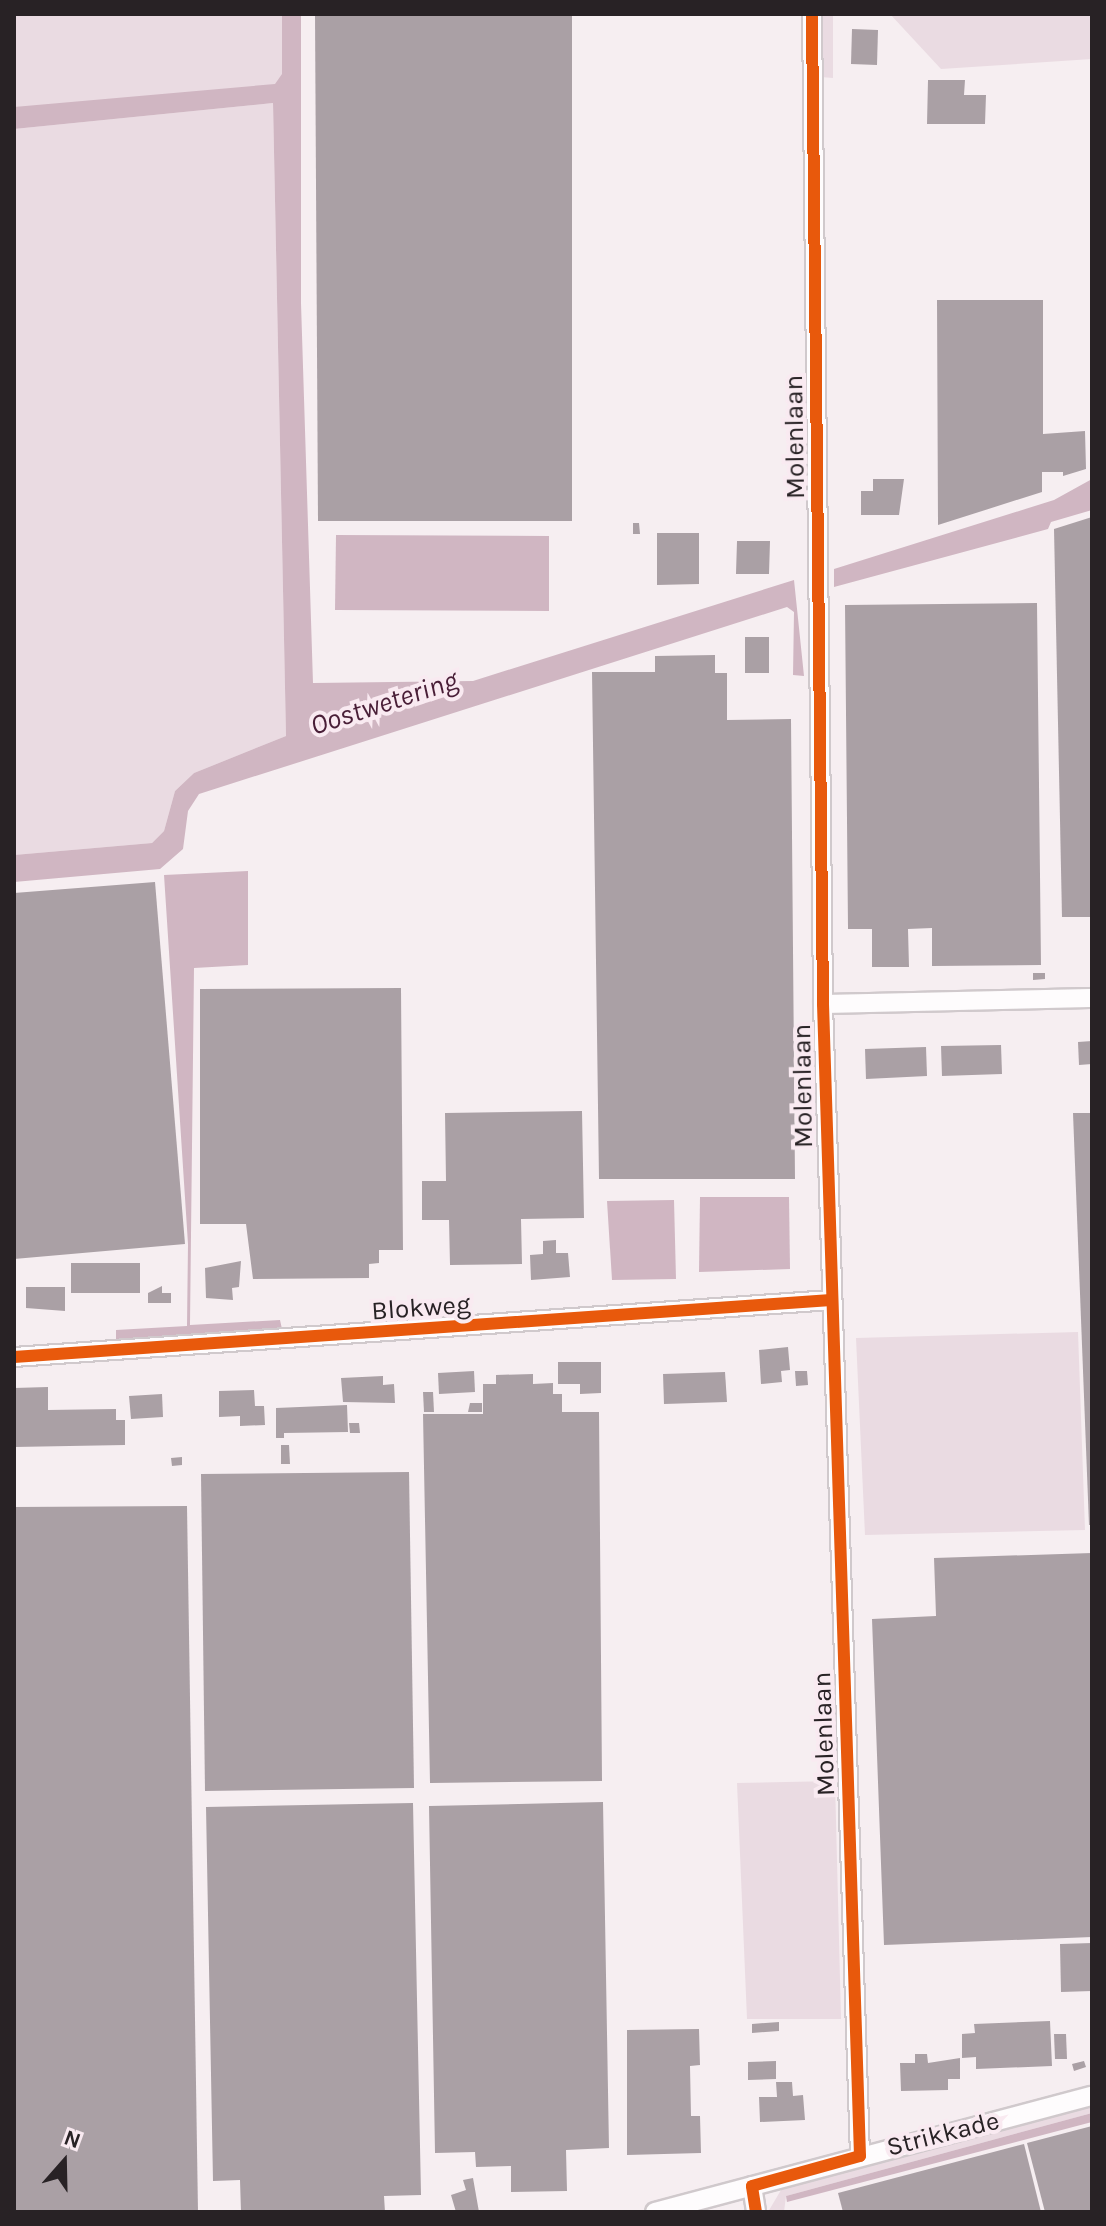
<!DOCTYPE html>
<html>
<head>
<meta charset="utf-8">
<style>
	body { margin:0 }
	#map { position:relative; width:1106px; height:2226px; overflow:hidden; background:#f6eef1; font-family:Karla,sans-serif }
	div>[style] { position:absolute }
	[style*='--x'] { left:calc(var(--x)*1px); top:calc(var(--y)*1px); width:calc(var(--w)*1px); rotate:calc(var(--a)*1deg) }
	.green>* { inset:0; background:#eadbe2 }
	.water>* { inset:0; background:#d0b6c2 }
	.building>* { inset:0; background:#aaa0a5 }
	.roads { filter:drop-shadow(2px 0 #d0c9cc) drop-shadow(-2px 0 #d0c9cc) drop-shadow(0 2px #d0c9cc) drop-shadow(0 -2px #d0c9cc) }
	.street>* { height:18px; margin:-9px; padding:0 9px; transform-origin:9px; border-radius:9px; background:#fefcfd }
	.cycleway>* { height:12px; margin:-6px; padding:0 6px; transform-origin:6px; border-radius:6px; background:#e8590c }
	span { translate:-50% -50%; white-space:nowrap; text-align:center; line-height:1.15; -webkit-text-stroke:8px #f9eaf1; paint-order:stroke }
	.street-label { font-size:26px; color:#282225 }
	.water-label { font-size:28px; color:#491e37; font-style:italic }
	.frame { position:absolute; inset:0; border:16px solid #282225; pointer-events:none }
	.north { position:absolute; left:24px; top:2122px; width:80px; height:80px; -webkit-text-stroke:6px #f9eaf1; paint-order:stroke; rotate:20deg; font-size:22px; font-weight:700; line-height:32px; text-align:center; color:#282225 }
	.north::after { content:''; display:block; margin:auto; width:28px; height:36px; background:#282225; clip-path:polygon(50% 0,100% 100%,50% 72%,0 100%) }
</style>
</head>
<body>
<div id="map">
	<div class="green">
		<i style="clip-path:polygon(14px 14px,292px 14px,293px 92px,14px 122px)"></i>
		<i style="clip-path:polygon(819px 14px,833px 14px,833px 78px,821px 77px)"></i>
		<i style="clip-path:polygon(890px 14px,1092px 14px,1092px 59px,941px 69px)"></i>
		<i style="clip-path:polygon(273px 103px,286px 736px,194px 773px,175px 791px,164px 831px,152px 843px,14px 855px,14px 129px)"></i>
		<i style="clip-path:polygon(1078px 1332px,1085px 1530px,865px 1535px,856px 1338px)"></i>
		<i style="clip-path:polygon(835px 1781px,841px 2019px,747px 2019px,737px 1783px)"></i>
		<i style="clip-path:polygon(1092px 2103px,1092px 2113px,786px 2196px,784px 2212px,768px 2212px,781px 2190px,799px 2183px)"></i>
	</div>
	<div class="water">
		<i style="clip-path:polygon(282px 14px,301px 14px,301px 303px,313px 683px,473px 681px,794px 580px,804px 676px,793px 675px,794px 612px,787px 607px,199px 794px,188px 811px,183px 849px,160px 869px,14px 882px,14px 855px,152px 843px,164px 831px,175px 791px,194px 773px,286px 736px,273px 103px,14px 129px,14px 107px,275px 84px,282px 74px)"></i>
		<i style="clip-path:polygon(1092px 479px,1092px 510px,1051px 522px,1048px 529px,834px 587px,834px 569px,1054px 500px)"></i>
		<i style="clip-path:polygon(336px 535px,549px 536px,549px 611px,335px 610px)"></i>
		<i style="clip-path:polygon(248px 871px,248px 965px,194px 968px,190px 1325px,280px 1320px,282px 1329px,116px 1340px,116px 1330px,187px 1326px,188px 1244px,164px 875px)"></i>
		<i style="clip-path:polygon(700px 1197px,789px 1197px,790px 1269px,699px 1272px)"></i>
		<i style="clip-path:polygon(674px 1200px,676px 1279px,612px 1280px,607px 1201px)"></i>
		<i style="clip-path:polygon(1092px 2113px,1092px 2122px,787px 2202px,786px 2196px)"></i>
	</div>
	<div class="building">
		<i style="clip-path:polygon(315px 14px,572px 14px,572px 521px,318px 521px)"></i>
		<i style="clip-path:polygon(852px 29px,878px 30px,877px 65px,851px 64px)"></i>
		<i style="clip-path:polygon(928px 80px,965px 80px,964px 95px,986px 95px,985px 124px,927px 124px)"></i>
		<i style="clip-path:polygon(937px 300px,1043px 300px,1043px 434px,1085px 431px,1086px 469px,1063px 476px,1063px 472px,1042px 472px,1042px 492px,938px 525px)"></i>
		<i style="clip-path:polygon(873px 479px,904px 479px,899px 515px,861px 515px,861px 491px,873px 491px)"></i>
		<i style="clip-path:polygon(1092px 517px,1092px 917px,1062px 917px,1054px 529px)"></i>
		<i style="clip-path:polygon(633px 523px,639px 523px,640px 534px,633px 534px)"></i>
		<i style="clip-path:polygon(657px 533px,699px 533px,699px 584px,657px 585px)"></i>
		<i style="clip-path:polygon(737px 541px,770px 541px,769px 574px,736px 574px)"></i>
		<i style="clip-path:polygon(1037px 603px,1041px 965px,932px 966px,932px 928px,908px 929px,909px 967px,872px 967px,872px 929px,848px 929px,845px 605px)"></i>
		<i style="clip-path:polygon(745px 637px,769px 637px,769px 673px,745px 673px)"></i>
		<i style="clip-path:polygon(715px 655px,715px 673px,727px 673px,727px 720px,791px 719px,795px 1179px,599px 1179px,592px 672px,655px 672px,655px 656px)"></i>
		<i style="clip-path:polygon(155px 882px,185px 1244px,14px 1259px,14px 893px)"></i>
		<i style="clip-path:polygon(1033px 973px,1045px 973px,1045px 979px,1033px 980px)"></i>
		<i style="clip-path:polygon(401px 988px,403px 1250px,379px 1250px,379px 1263px,369px 1264px,369px 1278px,253px 1279px,246px 1224px,200px 1224px,200px 989px)"></i>
		<i style="clip-path:polygon(1092px 1041px,1092px 1064px,1079px 1065px,1078px 1042px)"></i>
		<i style="clip-path:polygon(1001px 1045px,1002px 1074px,942px 1076px,941px 1046px)"></i>
		<i style="clip-path:polygon(926px 1047px,927px 1076px,866px 1079px,865px 1049px)"></i>
		<i style="clip-path:polygon(582px 1111px,584px 1218px,521px 1219px,522px 1264px,450px 1265px,449px 1220px,422px 1220px,422px 1181px,446px 1181px,445px 1113px)"></i>
		<i style="clip-path:polygon(1073px 1113px,1092px 1113px,1092px 1525px,1089px 1525px)"></i>
		<i style="clip-path:polygon(556px 1240px,556px 1253px,568px 1253px,570px 1277px,531px 1280px,530px 1255px,543px 1254px,543px 1241px)"></i>
		<i style="clip-path:polygon(241px 1261px,239px 1287px,232px 1288px,233px 1300px,206px 1298px,205px 1268px)"></i>
		<i style="clip-path:polygon(71px 1263px,140px 1263px,140px 1293px,71px 1293px)"></i>
		<i style="clip-path:polygon(162px 1286px,162px 1293px,171px 1293px,171px 1303px,148px 1303px,148px 1293px)"></i>
		<i style="clip-path:polygon(26px 1287px,65px 1287px,65px 1311px,26px 1308px)"></i>
		<i style="clip-path:polygon(788px 1347px,790px 1370px,781px 1371px,782px 1382px,761px 1384px,759px 1350px)"></i>
		<i style="clip-path:polygon(558px 1362px,601px 1362px,601px 1393px,580px 1394px,580px 1384px,558px 1384px)"></i>
		<i style="clip-path:polygon(474px 1371px,475px 1392px,439px 1394px,438px 1373px)"></i>
		<i style="clip-path:polygon(795px 1371px,807px 1371px,808px 1385px,796px 1386px)"></i>
		<i style="clip-path:polygon(725px 1372px,727px 1402px,664px 1404px,663px 1374px)"></i>
		<i style="clip-path:polygon(533px 1374px,533px 1384px,553px 1383px,553px 1394px,562px 1394px,562px 1412px,599px 1412px,602px 1781px,430px 1783px,423px 1414px,483px 1414px,483px 1384px,496px 1384px,496px 1375px)"></i>
		<i style="clip-path:polygon(383px 1376px,383px 1385px,394px 1384px,395px 1403px,343px 1402px,341px 1378px)"></i>
		<i style="clip-path:polygon(48px 1387px,48px 1410px,116px 1409px,116px 1420px,125px 1420px,125px 1445px,14px 1447px,14px 1388px)"></i>
		<i style="clip-path:polygon(254px 1390px,255px 1406px,264px 1406px,265px 1425px,240px 1426px,240px 1416px,219px 1417px,219px 1391px)"></i>
		<i style="clip-path:polygon(423px 1392px,433px 1392px,434px 1412px,424px 1412px)"></i>
		<i style="clip-path:polygon(162px 1394px,163px 1417px,131px 1419px,129px 1396px)"></i>
		<i style="clip-path:polygon(470px 1403px,482px 1403px,482px 1412px,468px 1412px)"></i>
		<i style="clip-path:polygon(347px 1405px,348px 1432px,284px 1433px,284px 1438px,276px 1438px,276px 1408px)"></i>
		<i style="clip-path:polygon(349px 1423px,359px 1423px,360px 1433px,350px 1433px)"></i>
		<i style="clip-path:polygon(281px 1445px,289px 1445px,290px 1464px,281px 1464px)"></i>
		<i style="clip-path:polygon(182px 1457px,182px 1465px,172px 1466px,171px 1458px)"></i>
		<i style="clip-path:polygon(409px 1472px,414px 1788px,205px 1791px,201px 1474px)"></i>
		<i style="clip-path:polygon(187px 1506px,198px 2212px,14px 2212px,14px 1507px)"></i>
		<i style="clip-path:polygon(1092px 1553px,1092px 1937px,884px 1945px,872px 1619px,936px 1616px,934px 1558px)"></i>
		<i style="clip-path:polygon(603px 1802px,609px 2148px,566px 2150px,567px 2191px,511px 2192px,511px 2166px,476px 2167px,475px 2152px,435px 2153px,429px 1806px)"></i>
		<i style="clip-path:polygon(413px 1803px,421px 2195px,384px 2196px,385px 2212px,241px 2212px,240px 2180px,213px 2181px,206px 1807px)"></i>
		<i style="clip-path:polygon(1092px 1943px,1092px 1991px,1061px 1992px,1060px 1944px)"></i>
		<i style="clip-path:polygon(1050px 2021px,1052px 2066px,976px 2069px,976px 2057px,962px 2058px,962px 2034px,975px 2033px,974px 2024px)"></i>
		<i style="clip-path:polygon(779px 2022px,779px 2031px,752px 2033px,752px 2024px)"></i>
		<i style="clip-path:polygon(699px 2029px,700px 2065px,690px 2066px,691px 2116px,700px 2116px,701px 2153px,627px 2155px,627px 2030px)"></i>
		<i style="clip-path:polygon(1054px 2034px,1066px 2034px,1067px 2059px,1055px 2059px)"></i>
		<i style="clip-path:polygon(915px 2054px,927px 2054px,928px 2063px,960px 2058px,960px 2079px,948px 2079px,948px 2090px,901px 2091px,900px 2063px,915px 2063px)"></i>
		<i style="clip-path:polygon(776px 2061px,776px 2079px,748px 2080px,748px 2062px)"></i>
		<i style="clip-path:polygon(1084px 2061px,1086px 2067px,1074px 2071px,1072px 2064px)"></i>
		<i style="clip-path:polygon(776px 2082px,792px 2082px,793px 2096px,803px 2095px,805px 2120px,760px 2122px,759px 2097px,777px 2097px)"></i>
		<i style="clip-path:polygon(1092px 2126px,1092px 2212px,1045px 2212px,1027px 2143px)"></i>
		<i style="clip-path:polygon(1024px 2144px,1041px 2212px,843px 2212px,838px 2193px)"></i>
		<i style="clip-path:polygon(473px 2178px,479px 2212px,456px 2212px,451px 2195px,466px 2190px,463px 2180px)"></i>
	</div>
	<div class="roads">
		<div class="street">
			<i style="--x:812;--y:14;--w:990;--a:89.36"></i>
			<i style="--x:823;--y:1004;--w:1153;--a:88.16"></i>
			<i style="--x:823;--y:1004;--w:269;--a:-1.3"></i>
			<i style="--x:14;--y:1357;--w:819;--a:-3.99"></i>
			<i style="--x:752;--y:2186;--w:26;--a:81"></i>
			<i style="--x:655;--y:2212;--w:452;--a:-14.9"></i>
		</div>
	</div>
	<div class="cycleway">
		<i style="--x:14;--y:1357;--w:819;--a:-3.99"></i>
		<i style="--x:756;--y:2212;--w:26;--a:-99"></i>
		<i style="--x:752;--y:2186;--w:112;--a:-15.5"></i>
		<i style="--x:860;--y:2156;--w:1153;--a:-91.84"></i>
		<i style="--x:823;--y:1004;--w:990;--a:-90.64"></i>
	</div>
	<div class="street-label">
		<span style="left:795px;top:437px;rotate:-91deg">Molenlaan</span>
		<span style="left:803px;top:1086px;rotate:-91deg">Molenlaan</span>
		<span style="left:421px;top:1308px;rotate:-4deg">Blokweg</span>
		<span style="left:824px;top:1734px;rotate:-92deg">Molenlaan</span>
		<span style="left:943px;top:2134px;rotate:-14deg">Strikkade</span>
	</div>
	<div class="water-label">
		<span style="left:384px;top:703px;rotate:-18deg">Oostwetering</span>
	</div>
	<div class="frame"></div>
	<div class="north">N</div>
</div>
</body>
</html>
